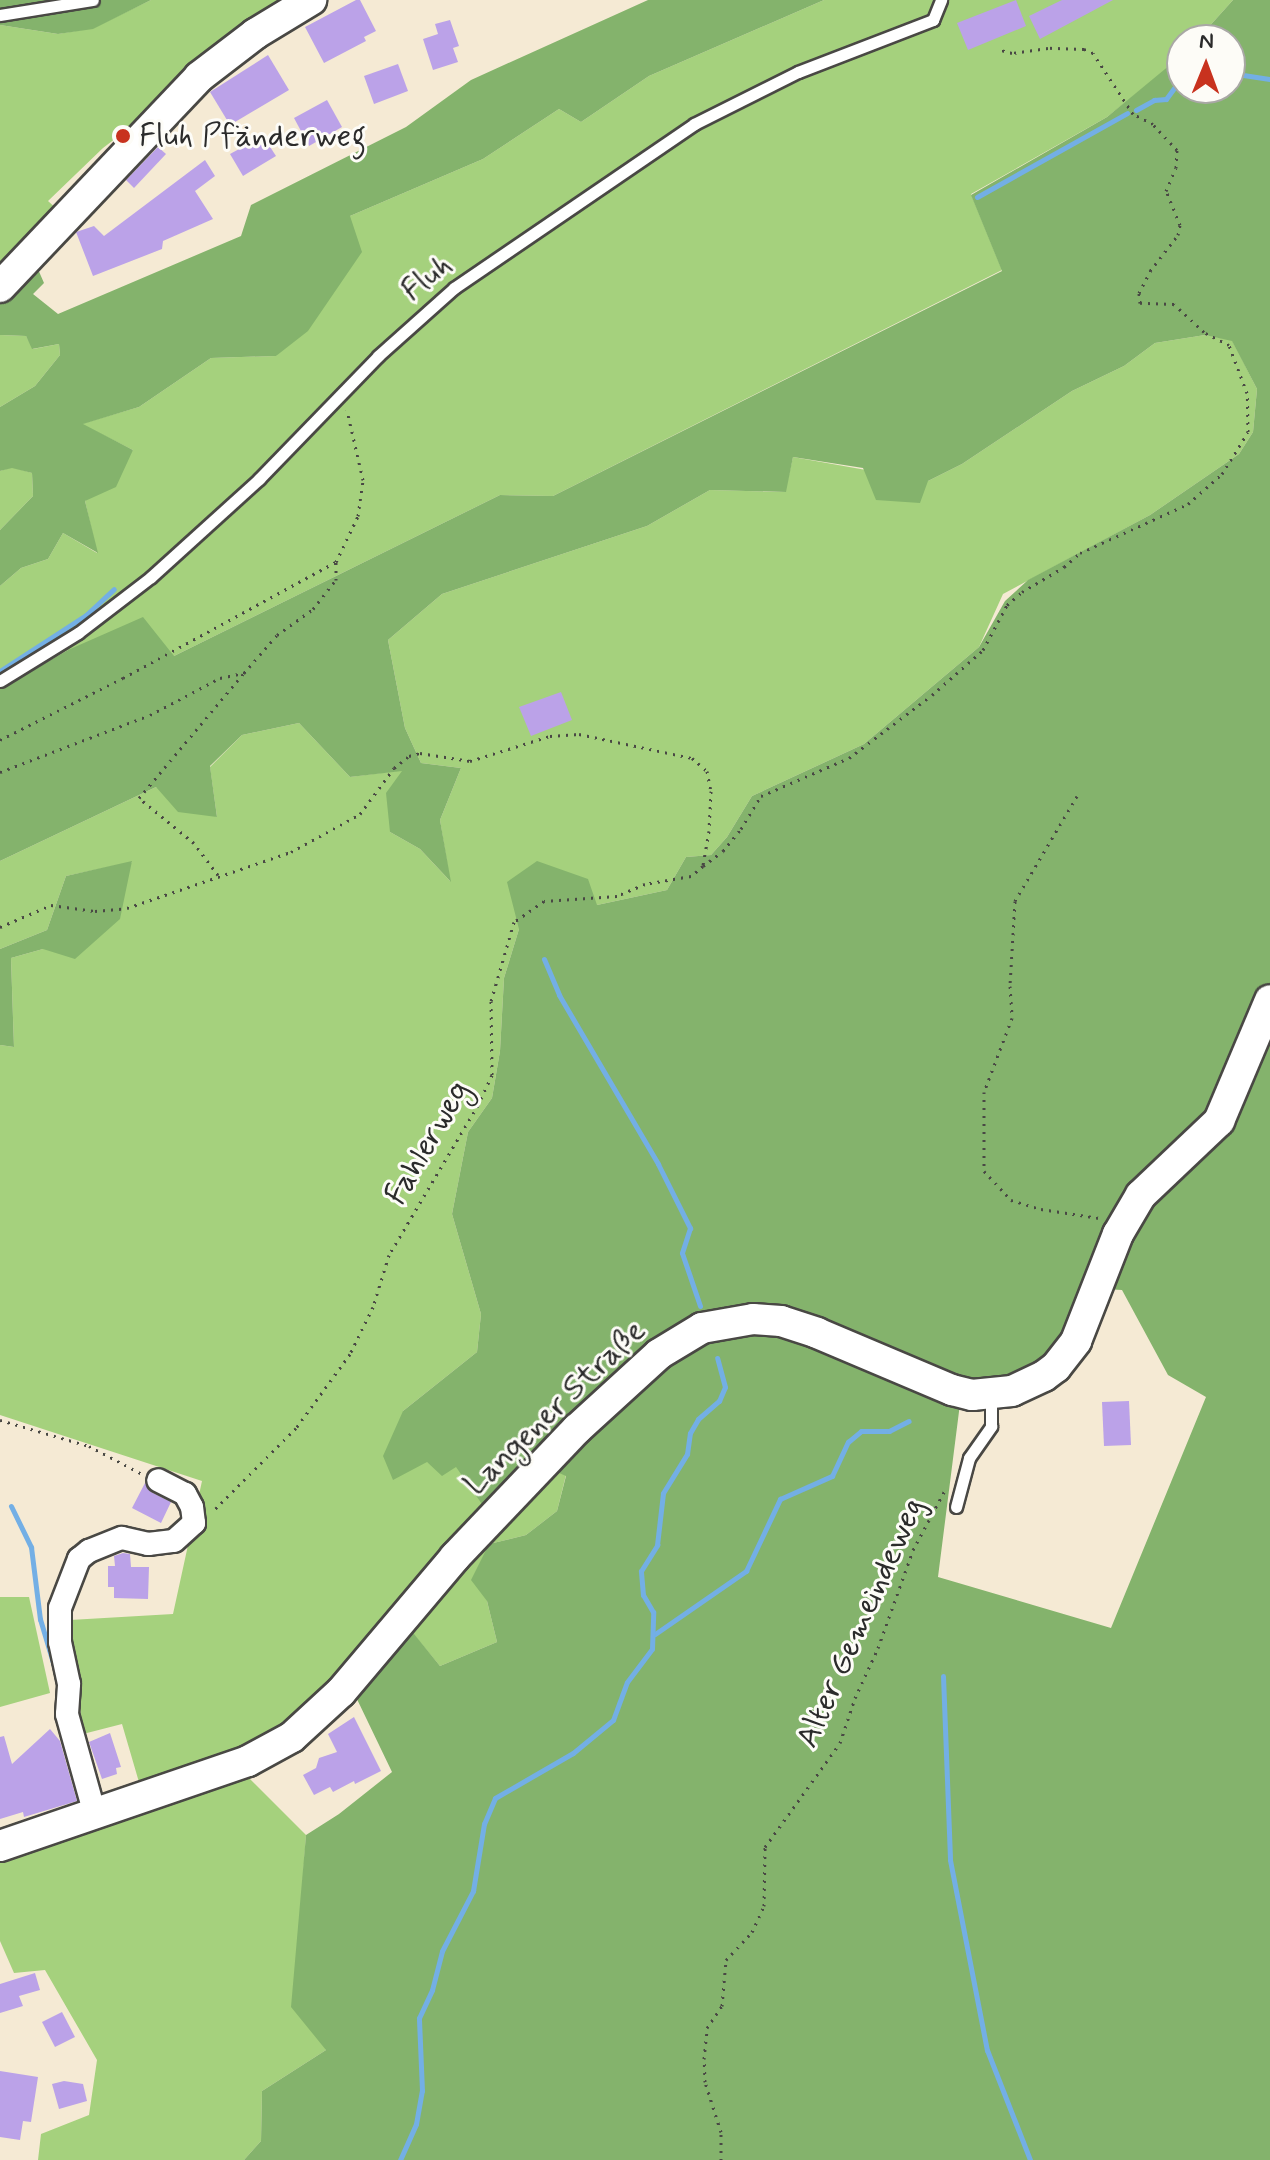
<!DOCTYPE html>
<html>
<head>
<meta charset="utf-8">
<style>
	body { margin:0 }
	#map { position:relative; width:1270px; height:2160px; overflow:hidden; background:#f5ead4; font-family:Mynerve,sans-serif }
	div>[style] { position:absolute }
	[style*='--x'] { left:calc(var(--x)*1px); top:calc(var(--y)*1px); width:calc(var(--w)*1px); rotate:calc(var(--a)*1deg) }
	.green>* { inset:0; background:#a5d17d }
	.forest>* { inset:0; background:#84b36c }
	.stream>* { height:5px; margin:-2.5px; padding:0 2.5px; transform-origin:2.5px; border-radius:2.5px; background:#73afe5 }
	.building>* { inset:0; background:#bba2e8 }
	.path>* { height:3px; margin-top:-1.5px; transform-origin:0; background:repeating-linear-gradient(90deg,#494844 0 2px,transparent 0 8px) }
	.roads { filter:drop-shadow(2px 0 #494844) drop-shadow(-2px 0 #494844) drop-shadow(0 2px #494844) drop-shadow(0 -2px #494844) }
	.lane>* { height:11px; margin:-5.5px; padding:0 5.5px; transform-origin:5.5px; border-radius:5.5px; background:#fff }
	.street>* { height:22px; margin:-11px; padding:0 11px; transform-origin:11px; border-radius:11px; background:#fff }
	.secondary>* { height:30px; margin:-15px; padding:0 15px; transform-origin:15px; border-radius:15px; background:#fff }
	.dots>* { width:22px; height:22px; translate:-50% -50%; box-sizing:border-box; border:4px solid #fdfcf7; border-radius:50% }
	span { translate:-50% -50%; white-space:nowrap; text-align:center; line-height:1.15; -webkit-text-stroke:6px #fdfcf7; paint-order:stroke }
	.poi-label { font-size:32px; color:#2b2b2b }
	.left { translate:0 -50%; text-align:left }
	.street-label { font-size:32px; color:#2b2b2b }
	.north { position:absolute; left:1166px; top:24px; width:80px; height:80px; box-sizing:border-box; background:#fdfcf7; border:2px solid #a9a8a5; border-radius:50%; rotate:1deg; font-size:22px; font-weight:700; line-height:32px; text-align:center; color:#2b2b2b }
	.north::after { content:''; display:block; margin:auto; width:28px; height:36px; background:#c8321e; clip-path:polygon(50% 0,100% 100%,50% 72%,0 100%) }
</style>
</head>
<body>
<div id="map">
	<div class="green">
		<i style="clip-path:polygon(151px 0,297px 0,103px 148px,48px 201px,59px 211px,0 271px,0 25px,58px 34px,93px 28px)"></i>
		<i style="clip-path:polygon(824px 0,1233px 0,1197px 40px,1182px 40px,1182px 55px,1172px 65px,1107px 117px,971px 194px,1002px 270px,553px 496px,500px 495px,174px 656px,68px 650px,0 689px,0 586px,21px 568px,48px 559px,63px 533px,97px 553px,85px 501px,133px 450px,81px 424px,139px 407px,211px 358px,276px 356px,350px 216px,483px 159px,559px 109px,581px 122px,649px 76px)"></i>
		<i style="clip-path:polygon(0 335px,26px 336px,33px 349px,59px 344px,60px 355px,35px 386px,0 407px)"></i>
		<i style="clip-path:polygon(1205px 335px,1232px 340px,1257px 389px,1253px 432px,1239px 454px,1150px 515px,1003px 594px,979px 647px,864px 744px,752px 796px,727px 837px,711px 855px,686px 857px,667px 890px,597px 905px,519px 929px,504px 978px,500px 1051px,492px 1098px,468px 1132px,452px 1214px,481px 1314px,477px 1352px,403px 1411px,427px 1462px,456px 1467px,534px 1462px,566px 1475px,557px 1511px,526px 1535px,489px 1544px,487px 1601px,497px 1642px,440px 1666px,410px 1630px,274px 1742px,141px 1789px,122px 1724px,83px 1734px,70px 1620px,173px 1614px,202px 1481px,0 1415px,0 1045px,14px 1047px,11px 958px,43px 949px,132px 862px,66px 876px,47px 930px,0 949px,0 861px,156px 787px,217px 817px,210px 767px,242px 735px,299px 723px,350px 777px,404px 770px,390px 832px,420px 849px,450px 881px,440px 820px,461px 768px,421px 763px,405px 728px,388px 640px,442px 594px,647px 526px,710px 490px,785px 492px,793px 457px,928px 481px,962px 464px,1072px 391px,1124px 366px,1155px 343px)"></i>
		<i style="clip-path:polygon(12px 467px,32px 473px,33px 496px,0 530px,0 471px)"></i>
		<i style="clip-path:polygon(0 1597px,29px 1597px,50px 1693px,0 1707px)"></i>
		<i style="clip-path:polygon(242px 1771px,306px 1835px,298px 1947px,326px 2050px,262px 2091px,261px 2141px,244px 2160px,38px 2160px,41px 2134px,89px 2115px,97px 2060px,45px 1970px,14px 1973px,0 1941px,0 1853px)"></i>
	</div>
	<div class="forest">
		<i style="clip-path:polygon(0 0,151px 0,93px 29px,58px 34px,0 25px)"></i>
		<i style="clip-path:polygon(648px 0,824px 0,649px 76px,581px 122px,559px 109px,483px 159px,350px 216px,362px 252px,308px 331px,276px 356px,211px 358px,139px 407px,83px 424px,133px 450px,116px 487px,85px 501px,98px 553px,63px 533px,48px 559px,21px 568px,0 586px,0 530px,33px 496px,32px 473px,12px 468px,0 471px,0 407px,35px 386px,60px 355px,59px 344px,32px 349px,26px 336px,0 335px,0 291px,34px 260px,44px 283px,33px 294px,58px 314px,241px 236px,251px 205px,406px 127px,471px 80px)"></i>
		<i style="clip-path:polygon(evenodd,1233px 0,1270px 0,1270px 2160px,244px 2160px,261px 2141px,262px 2091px,326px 2050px,291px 2007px,306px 1835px,339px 1814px,392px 1772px,355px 1695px,410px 1629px,440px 1666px,497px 1642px,487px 1601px,471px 1580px,489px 1544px,526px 1535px,557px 1511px,566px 1476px,534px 1462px,484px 1507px,456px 1467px,442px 1476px,427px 1462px,393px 1480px,383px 1456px,403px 1411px,477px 1352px,481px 1314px,452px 1214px,468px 1132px,492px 1098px,500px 1051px,504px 978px,519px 929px,507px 882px,537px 861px,588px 879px,597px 905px,667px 890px,686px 857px,711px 855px,727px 837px,752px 796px,864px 744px,979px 647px,1005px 601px,1028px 580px,1150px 515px,1239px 454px,1253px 432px,1257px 389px,1232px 341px,1205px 335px,1155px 343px,1124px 366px,1072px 391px,962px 464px,928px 481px,920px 503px,876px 500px,863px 468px,793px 457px,786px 492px,710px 490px,647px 526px,442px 594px,388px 640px,405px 728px,421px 763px,461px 768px,440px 820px,451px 882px,420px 849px,390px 832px,386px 793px,402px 771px,350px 777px,299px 723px,242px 735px,210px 766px,217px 817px,178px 812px,156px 787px,0 861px,0 689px,68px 650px,143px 617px,174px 656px,500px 495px,553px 496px,1002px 271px,971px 195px,1107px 117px,1182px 55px,1182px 88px,1230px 88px,1230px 40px,1197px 40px,1233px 0,1086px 1288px,1122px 1290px,1168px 1375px,1206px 1397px,1111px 1628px,938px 1577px,963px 1380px,1000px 1380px,1029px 1370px,1062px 1341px,1086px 1288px)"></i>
		<i style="clip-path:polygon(132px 861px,120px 919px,75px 959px,43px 949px,11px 958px,14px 1047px,0 1045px,0 949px,47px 930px,66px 876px)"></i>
	</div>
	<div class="stream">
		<i style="--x:1230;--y:73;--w:40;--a:8.5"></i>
		<i style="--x:1202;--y:88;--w:2;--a:0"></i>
		<i style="--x:1136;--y:110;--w:21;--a:-29"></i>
		<i style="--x:1154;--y:100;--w:12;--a:-5"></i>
		<i style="--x:1166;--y:99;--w:27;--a:-54"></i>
		<i style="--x:977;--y:197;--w:172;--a:-29.2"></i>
		<i style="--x:0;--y:671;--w:103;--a:-33.1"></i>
		<i style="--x:86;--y:615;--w:38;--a:-43"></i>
		<i style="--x:544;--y:959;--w:39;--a:67"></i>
		<i style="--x:559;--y:995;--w:196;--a:59.6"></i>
		<i style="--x:658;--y:1164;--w:72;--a:63.4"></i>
		<i style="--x:690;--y:1228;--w:26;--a:108"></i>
		<i style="--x:682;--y:1253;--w:56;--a:71.2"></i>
		<i style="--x:11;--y:1506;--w:46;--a:64"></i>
		<i style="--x:31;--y:1547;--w:73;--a:82.9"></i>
		<i style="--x:40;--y:1619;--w:59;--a:73.4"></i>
		<i style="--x:655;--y:1634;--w:111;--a:-34.7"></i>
		<i style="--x:746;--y:1571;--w:80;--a:-64.7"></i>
		<i style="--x:780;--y:1499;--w:57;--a:-23.9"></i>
		<i style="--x:832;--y:1476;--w:38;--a:-65"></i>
		<i style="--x:848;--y:1442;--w:17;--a:-40"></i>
		<i style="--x:861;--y:1431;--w:28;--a:0"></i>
		<i style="--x:889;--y:1431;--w:22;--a:-27"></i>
		<i style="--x:943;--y:1676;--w:184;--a:87.8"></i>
		<i style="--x:950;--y:1860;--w:194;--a:79"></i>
		<i style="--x:987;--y:2050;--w:118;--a:68.6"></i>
		<i style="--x:400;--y:2160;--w:39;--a:-66"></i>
		<i style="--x:416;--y:2124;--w:34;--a:-80"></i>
		<i style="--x:422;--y:2091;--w:73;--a:-92.4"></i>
		<i style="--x:419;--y:2018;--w:31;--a:-65"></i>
		<i style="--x:432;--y:1990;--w:40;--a:-75.6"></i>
		<i style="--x:442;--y:1951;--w:68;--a:-62.7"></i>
		<i style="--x:473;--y:1891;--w:68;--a:-80.7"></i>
		<i style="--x:484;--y:1824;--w:28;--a:-67"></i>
		<i style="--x:495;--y:1798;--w:90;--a:-30"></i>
		<i style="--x:573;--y:1753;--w:52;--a:-39.5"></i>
		<i style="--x:613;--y:1720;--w:40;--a:-69.8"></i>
		<i style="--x:627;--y:1682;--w:41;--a:-52.9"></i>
		<i style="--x:652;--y:1649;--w:37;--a:-88"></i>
		<i style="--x:653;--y:1612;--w:20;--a:-120"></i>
		<i style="--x:643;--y:1595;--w:24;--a:-95"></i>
		<i style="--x:641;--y:1571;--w:31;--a:-58"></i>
		<i style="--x:657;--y:1545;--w:52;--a:-83.4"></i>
		<i style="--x:663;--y:1493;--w:46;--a:-58.4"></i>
		<i style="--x:687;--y:1454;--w:21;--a:-82"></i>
		<i style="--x:690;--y:1433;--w:16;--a:-60"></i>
		<i style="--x:698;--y:1419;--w:28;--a:-41"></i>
		<i style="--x:719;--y:1401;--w:15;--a:-67"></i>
		<i style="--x:725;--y:1387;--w:30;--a:-105"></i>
	</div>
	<div class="building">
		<i style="clip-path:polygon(356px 0,360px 0,376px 31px,364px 37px,366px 41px,324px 63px,305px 27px)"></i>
		<i style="clip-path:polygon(1016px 0,1026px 26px,968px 50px,957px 23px)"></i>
		<i style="clip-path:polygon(1062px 0,1113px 0,1040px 39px,1029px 16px)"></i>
		<i style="clip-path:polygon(450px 20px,459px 46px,453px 48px,458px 62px,433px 70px,423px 39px,438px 34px,435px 24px)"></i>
		<i style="clip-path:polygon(268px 55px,289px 90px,230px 125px,210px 92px)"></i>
		<i style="clip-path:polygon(398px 64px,408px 91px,374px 104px,364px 76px)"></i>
		<i style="clip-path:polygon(327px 100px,342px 127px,309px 146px,294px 118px)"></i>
		<i style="clip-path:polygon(263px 136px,276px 156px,243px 176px,230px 154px)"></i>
		<i style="clip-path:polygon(158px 147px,166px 154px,134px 188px,126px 180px)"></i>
		<i style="clip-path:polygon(205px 160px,215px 176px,195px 191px,213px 219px,163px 241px,162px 249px,93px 276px,76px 232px,94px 226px,104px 236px)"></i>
		<i style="clip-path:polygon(561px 692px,572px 720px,531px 736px,519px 707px)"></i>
		<i style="clip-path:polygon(1129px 1401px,1131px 1445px,1104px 1446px,1102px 1402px)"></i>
		<i style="clip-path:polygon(145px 1483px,151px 1492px,171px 1502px,161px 1523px,132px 1508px)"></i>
		<i style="clip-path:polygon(123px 1553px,130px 1554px,131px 1567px,149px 1567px,148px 1599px,114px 1598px,114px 1587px,108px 1587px,108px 1566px,115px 1566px,114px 1556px)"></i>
		<i style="clip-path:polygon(354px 1717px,381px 1771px,355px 1784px,354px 1781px,333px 1792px,330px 1787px,314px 1795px,303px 1775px,316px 1768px,319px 1758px,337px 1752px,328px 1734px)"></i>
		<i style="clip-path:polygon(50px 1729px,60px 1741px,77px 1801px,24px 1817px,23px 1812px,0 1819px,0 1737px,4px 1736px,12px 1764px)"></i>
		<i style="clip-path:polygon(110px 1733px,121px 1767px,116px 1768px,117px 1774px,102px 1779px,89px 1742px)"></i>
		<i style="clip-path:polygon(35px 1973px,40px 1990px,19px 1996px,23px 2006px,0 2013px,0 1984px)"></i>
		<i style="clip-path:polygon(62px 2012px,75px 2037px,55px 2047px,42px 2022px)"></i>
		<i style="clip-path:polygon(0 2071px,38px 2077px,31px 2122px,23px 2121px,20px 2140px,0 2137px)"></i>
		<i style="clip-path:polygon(64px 2081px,83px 2084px,87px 2101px,59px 2109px,52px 2084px)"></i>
	</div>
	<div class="path">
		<i style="--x:0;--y:740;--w:138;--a:-26.8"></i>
		<i style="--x:123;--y:678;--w:243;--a:-28.6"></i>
		<i style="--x:0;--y:772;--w:160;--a:-20.8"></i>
		<i style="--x:150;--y:715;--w:79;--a:-27.9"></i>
		<i style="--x:220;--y:678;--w:25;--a:-12"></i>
		<i style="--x:244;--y:673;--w:50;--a:-49"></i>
		<i style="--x:277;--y:635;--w:44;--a:-35.8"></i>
		<i style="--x:313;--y:609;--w:37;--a:-52"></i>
		<i style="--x:336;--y:580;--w:18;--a:-90"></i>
		<i style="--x:336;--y:562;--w:51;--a:-64.4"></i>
		<i style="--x:358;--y:516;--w:36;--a:-82"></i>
		<i style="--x:363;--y:480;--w:72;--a:-102.9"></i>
		<i style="--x:1077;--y:796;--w:122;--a:120.6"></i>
		<i style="--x:1015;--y:901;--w:85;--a:93.4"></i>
		<i style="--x:1010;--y:986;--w:32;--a:86"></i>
		<i style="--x:1012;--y:1018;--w:79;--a:110.7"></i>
		<i style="--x:984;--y:1092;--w:79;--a:90"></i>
		<i style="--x:984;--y:1171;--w:40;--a:47"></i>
		<i style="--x:1011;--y:1200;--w:31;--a:17"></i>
		<i style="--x:1041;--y:1209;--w:59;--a:8.8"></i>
		<i style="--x:703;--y:866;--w:25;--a:-37"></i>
		<i style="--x:723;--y:851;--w:28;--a:-51"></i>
		<i style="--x:741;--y:829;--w:39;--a:-59"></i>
		<i style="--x:761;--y:796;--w:96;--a:-23.4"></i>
		<i style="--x:849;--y:758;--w:104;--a:-37.2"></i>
		<i style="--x:932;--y:695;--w:68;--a:-41.4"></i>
		<i style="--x:983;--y:650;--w:51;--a:-61.9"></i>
		<i style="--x:1007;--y:605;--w:20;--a:-41"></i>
		<i style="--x:1022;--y:592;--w:49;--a:-30.8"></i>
		<i style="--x:1064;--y:567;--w:21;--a:-41"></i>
		<i style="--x:1080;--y:553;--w:119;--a:-24.4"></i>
		<i style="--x:1188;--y:504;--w:45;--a:-41.4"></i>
		<i style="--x:1222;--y:474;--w:49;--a:-58.2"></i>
		<i style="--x:1248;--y:432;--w:39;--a:-91"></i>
		<i style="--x:1247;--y:393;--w:51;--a:-110.6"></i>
		<i style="--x:1229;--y:345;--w:28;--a:-153"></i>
		<i style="--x:1204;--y:332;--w:41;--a:-137"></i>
		<i style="--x:1174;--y:304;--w:34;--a:-178"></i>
		<i style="--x:1140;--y:303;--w:10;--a:-96"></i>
		<i style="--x:1139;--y:293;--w:25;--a:-63"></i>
		<i style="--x:1150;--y:271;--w:46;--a:-52.1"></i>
		<i style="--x:1178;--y:235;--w:10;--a:-79"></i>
		<i style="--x:1180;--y:225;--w:37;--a:-112"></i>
		<i style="--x:1166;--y:191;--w:25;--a:-67"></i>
		<i style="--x:1176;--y:168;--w:18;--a:-87"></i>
		<i style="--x:1177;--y:150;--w:35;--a:-133"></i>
		<i style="--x:1153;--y:124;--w:22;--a:-153"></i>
		<i style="--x:1133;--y:114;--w:73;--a:-123.3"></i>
		<i style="--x:1093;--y:53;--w:10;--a:-156"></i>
		<i style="--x:1084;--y:49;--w:36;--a:-178"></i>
		<i style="--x:1048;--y:48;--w:36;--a:172"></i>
		<i style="--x:1012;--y:53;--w:11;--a:-165"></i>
		<i style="--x:218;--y:875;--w:40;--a:-127"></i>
		<i style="--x:194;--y:843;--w:71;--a:-140.7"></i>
		<i style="--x:139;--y:798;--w:163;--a:-50"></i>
		<i style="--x:0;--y:927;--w:56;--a:-23.3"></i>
		<i style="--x:51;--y:905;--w:44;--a:7.8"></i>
		<i style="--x:95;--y:911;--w:32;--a:-5"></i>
		<i style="--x:127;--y:908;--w:173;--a:-18.9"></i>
		<i style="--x:291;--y:852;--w:79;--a:-28.8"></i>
		<i style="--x:360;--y:814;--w:57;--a:-53.5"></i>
		<i style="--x:394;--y:768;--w:19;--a:-39"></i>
		<i style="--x:409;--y:756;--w:11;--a:-15"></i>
		<i style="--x:420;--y:753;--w:51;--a:9.1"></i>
		<i style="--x:470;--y:761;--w:84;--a:-17.4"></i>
		<i style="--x:550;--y:736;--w:29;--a:-4"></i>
		<i style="--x:579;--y:734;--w:116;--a:12"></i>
		<i style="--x:692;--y:758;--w:20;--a:41"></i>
		<i style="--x:707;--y:771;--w:20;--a:79"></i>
		<i style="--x:711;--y:791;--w:40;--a:92.9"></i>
		<i style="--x:709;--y:831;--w:36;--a:100"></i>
		<i style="--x:703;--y:866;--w:16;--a:140"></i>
		<i style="--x:691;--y:876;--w:47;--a:170.1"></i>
		<i style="--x:645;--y:884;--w:30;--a:157"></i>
		<i style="--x:617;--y:896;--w:73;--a:176.1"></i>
		<i style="--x:544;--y:901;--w:37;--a:145"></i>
		<i style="--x:514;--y:922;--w:82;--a:106.2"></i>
		<i style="--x:491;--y:1001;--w:74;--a:89.2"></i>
		<i style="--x:492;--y:1075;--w:33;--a:115"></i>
		<i style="--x:478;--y:1105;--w:174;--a:120.7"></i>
		<i style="--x:389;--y:1255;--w:54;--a:107.1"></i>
		<i style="--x:373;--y:1307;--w:52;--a:116.1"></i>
		<i style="--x:350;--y:1354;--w:92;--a:126.1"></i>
		<i style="--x:296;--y:1428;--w:117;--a:135"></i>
		<i style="--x:0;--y:1420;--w:93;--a:16.3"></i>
		<i style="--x:89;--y:1446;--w:60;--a:27.8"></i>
		<i style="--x:721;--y:2160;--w:28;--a:-90"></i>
		<i style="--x:721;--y:2132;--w:52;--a:-107.7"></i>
		<i style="--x:705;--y:2082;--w:23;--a:-92"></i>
		<i style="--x:704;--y:2059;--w:31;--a:-84"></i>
		<i style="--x:707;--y:2028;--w:27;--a:-56"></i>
		<i style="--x:722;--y:2006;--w:46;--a:-85"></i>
		<i style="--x:726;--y:1960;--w:38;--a:-47"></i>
		<i style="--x:752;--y:1932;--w:29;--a:-65"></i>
		<i style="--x:764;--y:1906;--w:59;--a:-89"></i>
		<i style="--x:765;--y:1847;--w:128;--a:-54.2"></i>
		<i style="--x:840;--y:1743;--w:47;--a:-71.6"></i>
		<i style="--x:855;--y:1698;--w:55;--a:-65.3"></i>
		<i style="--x:878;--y:1648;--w:104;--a:-70.3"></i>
		<i style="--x:913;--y:1550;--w:68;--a:-61.9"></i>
	</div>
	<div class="roads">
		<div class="lane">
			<i style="--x:0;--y:15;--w:94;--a:-9.2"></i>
			<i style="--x:0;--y:681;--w:92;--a:-31.6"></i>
			<i style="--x:78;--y:633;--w:92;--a:-37.5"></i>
			<i style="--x:151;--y:577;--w:146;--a:-42.2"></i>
			<i style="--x:259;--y:479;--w:171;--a:-45.9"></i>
			<i style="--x:378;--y:356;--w:102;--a:-41.8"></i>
			<i style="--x:454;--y:288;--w:291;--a:-34.3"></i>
			<i style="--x:694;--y:124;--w:116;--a:-26.6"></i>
			<i style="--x:798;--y:72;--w:145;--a:-21.1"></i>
			<i style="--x:933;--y:20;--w:22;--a:-68"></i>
			<i style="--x:956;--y:1507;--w:51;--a:-75.1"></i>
			<i style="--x:969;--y:1458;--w:39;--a:-55"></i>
			<i style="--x:991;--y:1426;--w:29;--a:-90"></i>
		</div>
		<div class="street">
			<i style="--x:94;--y:1811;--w:101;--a:-105.6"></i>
			<i style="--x:67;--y:1714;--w:30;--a:-86"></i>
			<i style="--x:69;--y:1684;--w:43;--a:-102.1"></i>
			<i style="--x:60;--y:1642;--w:34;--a:-90"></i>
			<i style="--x:60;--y:1608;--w:53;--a:-68.8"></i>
			<i style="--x:79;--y:1559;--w:13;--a:-39"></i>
			<i style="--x:89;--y:1551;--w:35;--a:-22"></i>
			<i style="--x:122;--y:1538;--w:27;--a:13"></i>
			<i style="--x:148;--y:1544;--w:26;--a:-7"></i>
			<i style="--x:174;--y:1541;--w:27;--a:-42"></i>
			<i style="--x:194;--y:1523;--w:16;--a:-97"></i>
			<i style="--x:192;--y:1507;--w:15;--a:-118"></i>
			<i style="--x:185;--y:1494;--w:30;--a:-153"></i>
		</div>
		<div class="secondary">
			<i style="--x:0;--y:287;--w:289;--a:-46.5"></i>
			<i style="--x:199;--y:77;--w:71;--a:-37.5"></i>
			<i style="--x:255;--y:34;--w:66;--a:-31.3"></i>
			<i style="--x:0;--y:1846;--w:262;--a:-18.9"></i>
			<i style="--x:248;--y:1761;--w:50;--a:-28.6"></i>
			<i style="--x:292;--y:1737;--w:67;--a:-42.6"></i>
			<i style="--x:341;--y:1692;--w:177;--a:-49.8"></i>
			<i style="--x:455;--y:1557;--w:177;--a:-46.4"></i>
			<i style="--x:577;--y:1429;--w:111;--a:-42.4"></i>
			<i style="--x:659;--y:1354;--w:50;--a:-31.2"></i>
			<i style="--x:702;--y:1328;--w:52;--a:-10"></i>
			<i style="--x:753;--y:1319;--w:28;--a:4"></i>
			<i style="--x:781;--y:1321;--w:38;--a:18"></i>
			<i style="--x:817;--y:1333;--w:147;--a:22.9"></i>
			<i style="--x:952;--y:1390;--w:21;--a:14"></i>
			<i style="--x:972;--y:1395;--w:40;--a:-5.7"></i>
			<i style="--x:1012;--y:1391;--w:35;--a:-25"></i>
			<i style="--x:1044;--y:1376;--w:15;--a:-37"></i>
			<i style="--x:1056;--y:1367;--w:33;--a:-52"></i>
			<i style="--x:1076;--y:1341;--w:115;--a:-68.6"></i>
			<i style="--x:1118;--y:1234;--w:45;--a:-59.5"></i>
			<i style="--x:1141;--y:1195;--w:108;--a:-43.5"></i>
			<i style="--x:1219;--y:1121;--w:131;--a:-67.1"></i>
		</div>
	</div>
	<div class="dots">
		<i style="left:123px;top:136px;background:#c8321e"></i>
	</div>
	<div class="poi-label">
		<span class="left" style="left:139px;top:136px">Fluh Pfänderweg</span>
	</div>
	<div class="street-label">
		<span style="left:427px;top:278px;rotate:-39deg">Fluh</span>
		<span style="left:428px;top:1143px;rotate:-60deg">Fahlerweg</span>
		<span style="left:555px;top:1408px;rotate:-44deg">Langener Straße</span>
		<span style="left:861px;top:1623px;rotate:-66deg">Alter Gemeindeweg</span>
	</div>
	<div class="north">N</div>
</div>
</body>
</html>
